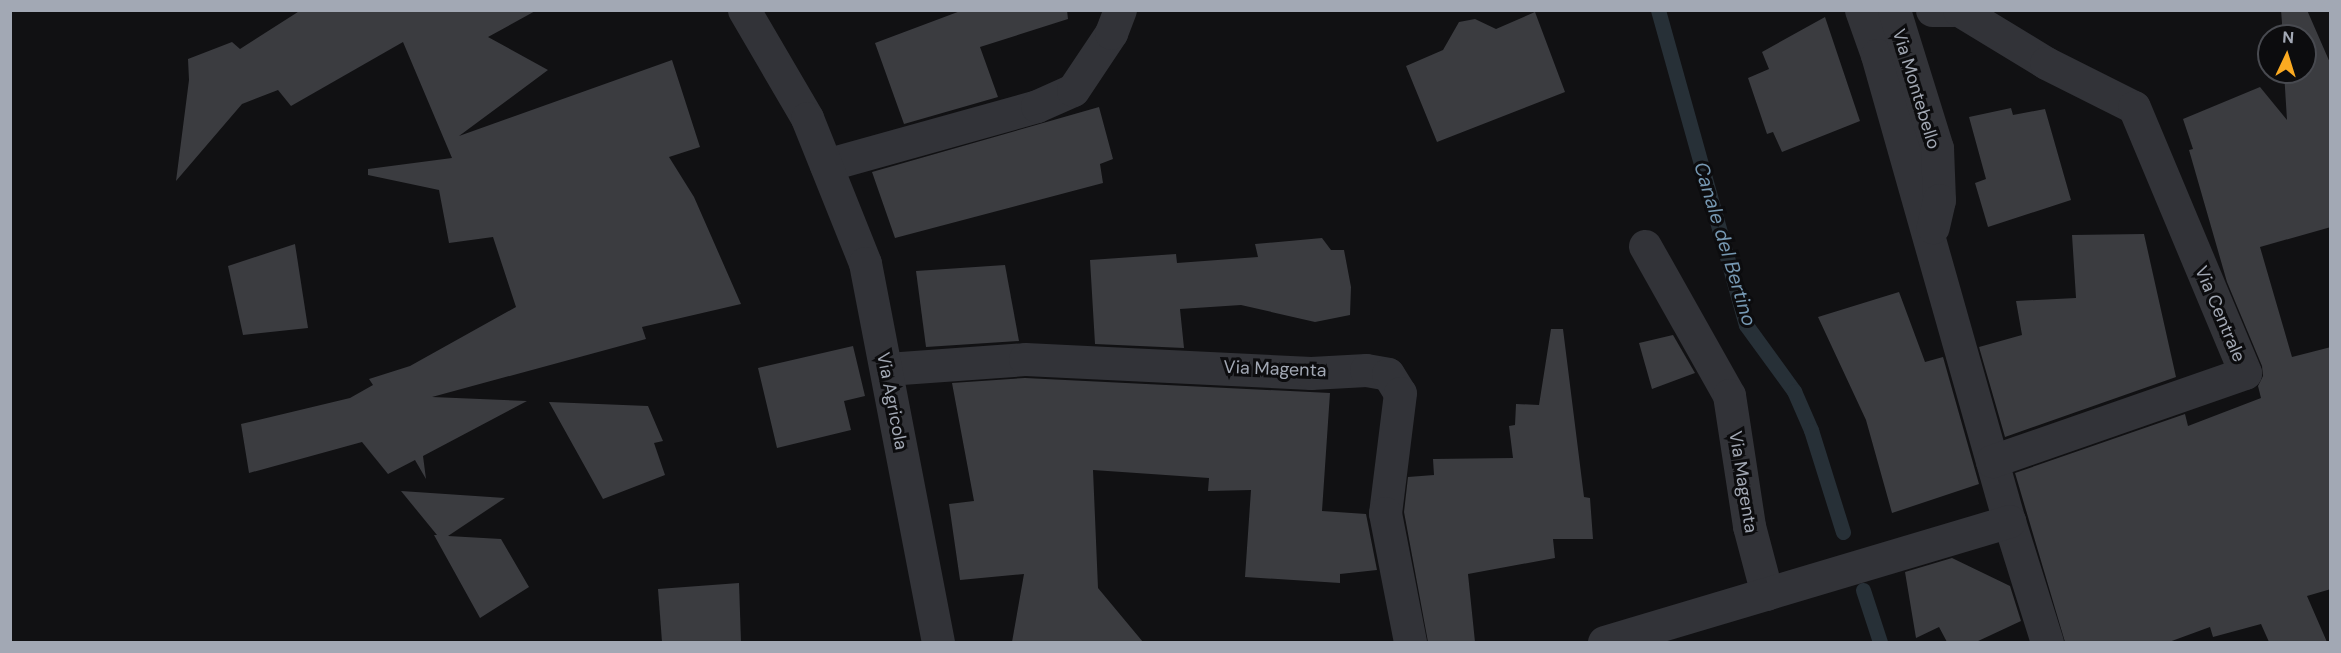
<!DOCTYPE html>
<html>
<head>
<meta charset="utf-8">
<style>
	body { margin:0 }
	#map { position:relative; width:2341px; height:653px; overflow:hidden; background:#111113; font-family:"DM Sans",sans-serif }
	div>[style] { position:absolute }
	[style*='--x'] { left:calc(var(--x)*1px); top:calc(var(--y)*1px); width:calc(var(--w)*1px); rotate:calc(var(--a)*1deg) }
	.stream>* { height:15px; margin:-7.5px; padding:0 7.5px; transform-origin:7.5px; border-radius:7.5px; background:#273037 }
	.building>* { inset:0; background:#3b3c40 }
	.minor>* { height:33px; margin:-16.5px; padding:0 16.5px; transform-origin:16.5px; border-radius:16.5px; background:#323338 }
	.tertiary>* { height:33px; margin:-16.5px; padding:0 16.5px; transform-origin:16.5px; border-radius:16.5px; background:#323338 }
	span { translate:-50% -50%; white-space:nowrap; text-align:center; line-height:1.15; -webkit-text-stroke:6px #0c0c0e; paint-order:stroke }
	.street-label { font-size:18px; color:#a2a8b4 }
	.water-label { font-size:20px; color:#7698b2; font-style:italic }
	.frame { position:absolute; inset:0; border:12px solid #a2a8b4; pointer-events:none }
	.north { position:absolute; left:2257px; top:24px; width:60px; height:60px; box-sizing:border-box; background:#0c0c0e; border:2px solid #484a50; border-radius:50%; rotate:4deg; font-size:16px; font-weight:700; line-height:24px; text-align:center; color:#a2a8b4 }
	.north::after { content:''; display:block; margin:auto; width:21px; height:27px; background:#fbaa21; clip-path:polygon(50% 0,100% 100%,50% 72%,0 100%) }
</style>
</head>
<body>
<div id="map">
	<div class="stream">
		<i style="--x:1658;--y:10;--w:327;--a:74.4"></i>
		<i style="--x:1746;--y:325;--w:82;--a:54"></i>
		<i style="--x:1794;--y:391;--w:43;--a:66.4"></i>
		<i style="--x:1811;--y:430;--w:107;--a:72.6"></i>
		<i style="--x:1863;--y:590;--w:55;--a:71.9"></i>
	</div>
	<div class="building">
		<i style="clip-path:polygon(301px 10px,537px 10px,488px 37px,548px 70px,459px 136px,672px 60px,700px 147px,669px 157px,694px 197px,741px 304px,642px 327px,646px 339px,432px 397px,527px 401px,423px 456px,426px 479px,415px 460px,388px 474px,362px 442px,249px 473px,241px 424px,350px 398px,373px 385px,369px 379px,410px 366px,516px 307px,493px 237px,449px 243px,439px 190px,368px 175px,368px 169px,452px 158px,403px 42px,291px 106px,278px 90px,242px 104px,176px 181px,189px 80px,188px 59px,232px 42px,240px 49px)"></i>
		<i style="clip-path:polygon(963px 10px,1067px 10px,1068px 19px,980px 47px,998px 97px,904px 124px,875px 43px)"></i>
		<i style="clip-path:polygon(2281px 10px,2307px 10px,2331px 65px,2331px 227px,2260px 247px,2292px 357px,2331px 347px,2331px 589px,2307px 596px,2327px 642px,2269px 642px,2261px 624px,2213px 637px,2210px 627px,2169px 642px,2065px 642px,2015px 473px,2185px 414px,2188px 426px,2261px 398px,2258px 386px,2263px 376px,2262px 366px,2227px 282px,2189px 150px,2193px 149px,2183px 119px,2260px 87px,2287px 120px,2284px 72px,2305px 72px,2305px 36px,2283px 36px)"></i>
		<i style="clip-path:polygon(1535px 12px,1565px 92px,1437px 142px,1406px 66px,1443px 50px,1459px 22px,1475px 19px,1496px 29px)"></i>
		<i style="clip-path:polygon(1825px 17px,1860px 121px,1782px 152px,1773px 132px,1767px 134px,1748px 78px,1769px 69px,1762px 52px)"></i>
		<i style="clip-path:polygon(1099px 107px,1113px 159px,1100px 164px,1103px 183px,895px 238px,872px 172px)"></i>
		<i style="clip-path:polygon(2011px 108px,2013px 115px,2045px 109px,2071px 200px,1988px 227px,1975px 183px,1986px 179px,1969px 117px)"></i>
		<i style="clip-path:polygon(2144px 234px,2176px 377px,2005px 437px,1979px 347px,2022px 335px,2016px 301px,2076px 298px,2072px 235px)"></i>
		<i style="clip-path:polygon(1322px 238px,1331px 250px,1344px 250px,1351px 287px,1350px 315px,1315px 322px,1241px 305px,1180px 309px,1184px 348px,1095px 344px,1090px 260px,1176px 254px,1177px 263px,1258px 257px,1255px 244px)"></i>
		<i style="clip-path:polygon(295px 244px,308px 328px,243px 335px,228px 266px)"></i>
		<i style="clip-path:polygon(1005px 265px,1019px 341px,926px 347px,916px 271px)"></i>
		<i style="clip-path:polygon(1899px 292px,1925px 362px,1943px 357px,1979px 484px,1892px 513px,1866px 420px,1818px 317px)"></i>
		<i style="clip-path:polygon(1551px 329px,1563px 329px,1584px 497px,1590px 498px,1593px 539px,1553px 539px,1555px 558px,1468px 574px,1475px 642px,1428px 642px,1404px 512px,1408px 477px,1434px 475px,1433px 459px,1513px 458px,1509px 426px,1515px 425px,1516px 404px,1539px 405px)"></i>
		<i style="clip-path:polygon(1673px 335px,1695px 373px,1652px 389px,1639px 343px)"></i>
		<i style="clip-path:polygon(853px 346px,865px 396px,844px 401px,851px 430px,777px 448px,758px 368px)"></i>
		<i style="clip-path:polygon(1025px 378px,1330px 393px,1322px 511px,1366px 514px,1377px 570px,1340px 574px,1340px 583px,1245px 577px,1251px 490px,1208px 491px,1209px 478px,1093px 470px,1098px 588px,1143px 642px,1012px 642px,1024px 574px,960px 580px,949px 504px,974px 501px,952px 383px)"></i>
		<i style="clip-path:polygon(549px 402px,648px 406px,663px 441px,654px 443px,665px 475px,603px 499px)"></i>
		<i style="clip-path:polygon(401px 491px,505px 498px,448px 536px,501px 539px,529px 587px,480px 618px,434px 535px,437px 535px)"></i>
		<i style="clip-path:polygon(1952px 558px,2010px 586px,2021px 621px,1976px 642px,1947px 642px,1939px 627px,1916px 638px,1905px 572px)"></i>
		<i style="clip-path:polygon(739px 583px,741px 642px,662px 642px,658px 589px)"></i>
	</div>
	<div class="minor">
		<i style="--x:1861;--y:10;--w:48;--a:70.4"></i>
		<i style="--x:1877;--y:55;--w:484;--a:74.2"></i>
		<i style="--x:2009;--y:521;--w:127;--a:72.6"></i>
		<i style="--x:1894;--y:10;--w:145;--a:72.7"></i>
		<i style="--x:1937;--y:148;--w:52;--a:87.8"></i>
		<i style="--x:1939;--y:200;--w:28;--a:103"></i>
		<i style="--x:1932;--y:10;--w:21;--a:0"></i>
		<i style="--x:1959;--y:10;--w:102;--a:31.3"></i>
		<i style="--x:2046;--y:63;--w:98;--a:26.6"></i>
		<i style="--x:2134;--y:107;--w:288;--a:67.3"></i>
		<i style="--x:2245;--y:373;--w:268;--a:160.8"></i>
		<i style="--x:826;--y:165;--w:219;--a:-15.6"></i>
		<i style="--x:1037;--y:106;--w:39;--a:-24"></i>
		<i style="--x:1073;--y:90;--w:69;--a:-56.3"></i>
		<i style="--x:1111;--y:33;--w:25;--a:-69"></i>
		<i style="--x:1645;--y:246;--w:171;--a:60.6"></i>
		<i style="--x:1729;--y:395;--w:133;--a:81.3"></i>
		<i style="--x:1749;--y:526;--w:70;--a:75.2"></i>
		<i style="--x:887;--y:369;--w:138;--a:-4.1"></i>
		<i style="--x:1025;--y:359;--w:286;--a:2.8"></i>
		<i style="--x:1311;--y:373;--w:55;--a:-3.1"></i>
		<i style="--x:1366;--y:370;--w:22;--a:10"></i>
		<i style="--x:1388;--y:374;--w:22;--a:58"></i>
		<i style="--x:1400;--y:393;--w:121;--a:97.1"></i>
		<i style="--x:1385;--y:513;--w:131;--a:79"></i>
		<i style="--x:1604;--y:642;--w:423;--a:-16.6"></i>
	</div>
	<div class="tertiary">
		<i style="--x:744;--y:10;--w:125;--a:59.7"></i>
		<i style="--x:807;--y:118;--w:156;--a:68.2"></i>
		<i style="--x:865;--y:263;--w:386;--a:79.1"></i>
	</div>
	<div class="street-label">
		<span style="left:1916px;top:89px;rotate:73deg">Via Montebello</span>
		<span style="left:2220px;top:314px;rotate:67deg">Via Centrale</span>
		<span style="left:1275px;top:369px;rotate:2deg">Via Magenta</span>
		<span style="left:892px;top:401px;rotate:79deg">Via Agricola</span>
		<span style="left:1743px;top:482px;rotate:81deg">Via Magenta</span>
	</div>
	<div class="water-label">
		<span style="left:1725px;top:244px;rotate:73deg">Canale del Bertino</span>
	</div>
	<div class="frame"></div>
	<div class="north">N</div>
</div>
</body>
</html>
